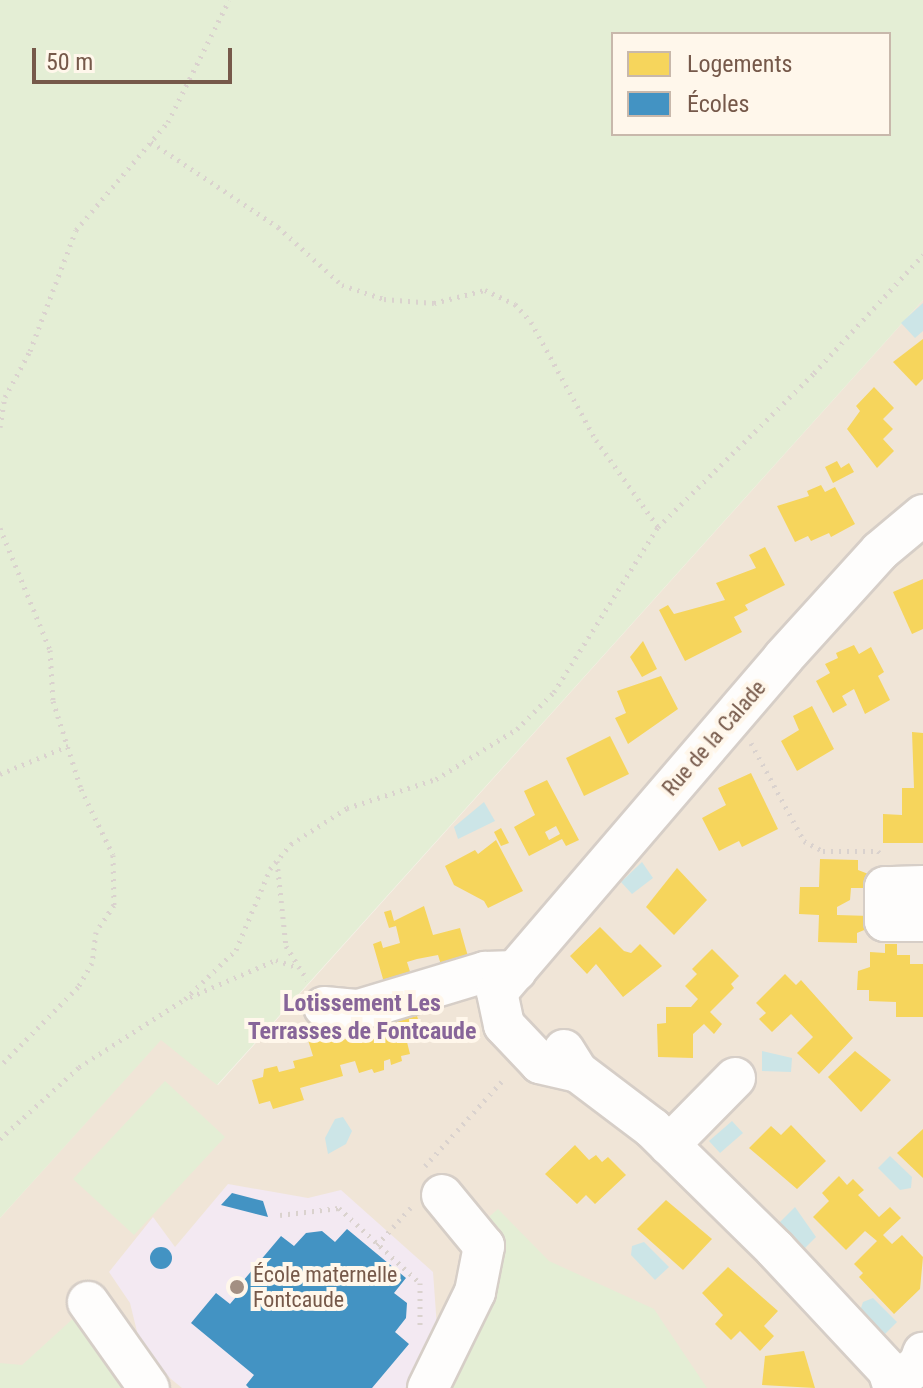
<!DOCTYPE html>
<html>
<head>
<meta charset="utf-8">
<style>
	body { margin:0 }
	#map { position:relative; width:923px; height:1388px; overflow:hidden; background:#f7f2ea; font-family:"Roboto Condensed",sans-serif }
	div>[style] { position:absolute }
	[style*='--x'] { left:calc(var(--x)*1px); top:calc(var(--y)*1px); width:calc(var(--w)*1px); rotate:calc(var(--a)*1deg) }
	.residential>* { inset:0; background:#f0e5d7 }
	.education>* { inset:0; background:#f3e9f2 }
	.green>* { inset:0; background:#e4eed5 }
	.water>* { inset:0; background:#cce5e7 }
	.homes>* { inset:0; background:#f6d55c }
	.schools>* { inset:0; background:#4393c3 }
	.round { border-radius:50% }
	.path>* { height:5px; margin-top:-2.5px; transform-origin:0; background:repeating-linear-gradient(90deg,#dad2ce 0 2px,transparent 0 8px) }
	.roads { filter:drop-shadow(2px 0 #d6cec7) drop-shadow(-2px 0 #d6cec7) drop-shadow(0 2px #d6cec7) drop-shadow(0 -2px #d6cec7) }
	.minor>* { height:40px; margin:-20px; padding:0 20px; transform-origin:20px; border-radius:20px; background:#fefdfc }
	.dots>* { width:22px; height:22px; translate:-50% -50%; box-sizing:border-box; border:4px solid #fff7eb; border-radius:50% }
	span { translate:-50% -50%; white-space:nowrap; text-align:center; line-height:1.15; -webkit-text-stroke:8px #fff7eb; paint-order:stroke }
	.street-label { font-size:22px; color:#76594a }
	.poi-label { font-size:22px; color:#76594a }
	.left { translate:0 -50%; text-align:left }
	.neighbourhood-label { font-size:24px; color:#876599; font-weight:700 }
	.legend { position:absolute; left:611px; top:32px; width:280px; height:104px; box-sizing:border-box; background:#fff7eb; border:2px solid #c8b8ab; margin:0; padding:10px 14px; list-style:none; font-size:24px; color:#76594a }
	.legend li { display:flex; align-items:center; gap:16px; height:40px }
	.legend b { width:40px; border:2px solid #c8b8ab }
	.scale { position:absolute; left:32px; top:48px; width:200px; height:36px; box-sizing:border-box; border:4px solid #76594a; border-top:0; padding-left:10px; font-size:24px; line-height:28px; white-space:nowrap; color:#76594a; -webkit-text-stroke:6px #fff7eb; paint-order:stroke }
</style>
</head>
<body>
<div id="map">
	<div class="residential">
		<i style="clip-path:polygon(923px 300px,923px 1388px,0 1388px,0 1218px,161px 1039px,218px 1085px)"></i>
	</div>
	<div class="education">
		<i style="clip-path:polygon(228px 1184px,308px 1198px,341px 1190px,433px 1272px,438px 1341px,405px 1388px,182px 1388px,143px 1356px,130px 1303px,109px 1272px,153px 1217px,175px 1247px)"></i>
	</div>
	<div class="green">
		<i style="clip-path:polygon(evenodd,0 0,923px 0,923px 300px,217px 1085px,161px 1040px,0 1218px,0 0,613px 34px,889px 34px,889px 134px,613px 134px,613px 34px)"></i>
		<i style="clip-path:polygon(165px 1081px,225px 1137px,134px 1235px,73px 1179px)"></i>
		<i style="clip-path:polygon(498px 1209px,549px 1261px,654px 1309px,707px 1388px,436px 1388px,483px 1222px)"></i>
		<i style="clip-path:polygon(77px 1315px,131px 1388px,0 1388px,0 1363px,22px 1365px)"></i>
	</div>
	<div class="water">
		<i style="clip-path:polygon(923px 303px,923px 331px,915px 338px,901px 323px)"></i>
		<i style="clip-path:polygon(484px 802px,495px 821px,458px 839px,454px 827px)"></i>
		<i style="clip-path:polygon(642px 862px,653px 878px,632px 894px,621px 882px)"></i>
		<i style="clip-path:polygon(762px 1051px,792px 1058px,791px 1072px,762px 1071px)"></i>
		<i style="clip-path:polygon(343px 1117px,352px 1131px,346px 1144px,328px 1154px,325px 1138px,335px 1119px)"></i>
		<i style="clip-path:polygon(732px 1121px,743px 1133px,720px 1153px,709px 1141px)"></i>
		<i style="clip-path:polygon(890px 1156px,912px 1177px,911px 1188px,900px 1190px,878px 1168px)"></i>
		<i style="clip-path:polygon(795px 1207px,816px 1237px,803px 1250px,778px 1224px)"></i>
		<i style="clip-path:polygon(644px 1242px,669px 1267px,655px 1280px,631px 1255px,632px 1246px)"></i>
		<i style="clip-path:polygon(873px 1298px,897px 1322px,884px 1335px,860px 1311px,863px 1302px)"></i>
	</div>
	<div class="homes">
		<i style="clip-path:polygon(923px 339px,923px 379px,916px 386px,893px 362px)"></i>
		<i style="clip-path:polygon(874px 387px,894px 408px,883px 419px,893px 429px,883px 439px,894px 451px,877px 468px,847px 429px,860px 411px,856px 406px)"></i>
		<i style="clip-path:polygon(837px 461px,841px 468px,849px 463px,854px 472px,833px 483px,825px 467px)"></i>
		<i style="clip-path:polygon(821px 485px,825px 492px,835px 487px,855px 524px,831px 537px,829px 533px,811px 541px,808px 536px,795px 542px,777px 506px,809px 496px,807px 491px)"></i>
		<i style="clip-path:polygon(765px 547px,785px 585px,745px 605px,748px 610px,734px 617px,742px 632px,685px 661px,659px 610px,668px 605px,674px 614px,725px 600px,716px 583px,756px 568px,749px 555px)"></i>
		<i style="clip-path:polygon(923px 579px,923px 629px,912px 634px,893px 592px)"></i>
		<i style="clip-path:polygon(643px 641px,657px 669px,642px 677px,630px 657px)"></i>
		<i style="clip-path:polygon(854px 645px,859px 654px,871px 647px,884px 672px,878px 676px,890px 700px,865px 714px,854px 689px,842px 696px,847px 705px,833px 713px,816px 681px,830px 673px,825px 664px,838px 658px,836px 653px)"></i>
		<i style="clip-path:polygon(661px 676px,678px 709px,628px 744px,615px 718px,626px 713px,617px 691px)"></i>
		<i style="clip-path:polygon(812px 706px,834px 749px,797px 771px,781px 741px,799px 730px,793px 716px)"></i>
		<i style="clip-path:polygon(912px 732px,923px 733px,923px 843px,883px 843px,883px 814px,902px 815px,902px 788px,914px 788px)"></i>
		<i style="clip-path:polygon(610px 736px,629px 774px,584px 796px,566px 758px)"></i>
		<i style="clip-path:polygon(751px 773px,778px 829px,742px 847px,739px 841px,719px 851px,702px 818px,726px 805px,718px 788px)"></i>
		<i style="clip-path:polygon(evenodd,547px 780px,579px 840px,566px 846px,562px 839px,529px 856px,514px 827px,535px 815px,524px 791px,547px 780px,556px 826px,560px 834px,549px 840px,545px 832px,556px 826px)"></i>
		<i style="clip-path:polygon(501px 828px,509px 843px,501px 846px,494px 832px)"></i>
		<i style="clip-path:polygon(496px 840px,523px 891px,488px 908px,484px 901px,454px 885px,445px 866px,475px 850px,478px 854px)"></i>
		<i style="clip-path:polygon(820px 859px,858px 860px,858px 870px,871px 875px,870px 888px,851px 888px,850px 900px,837px 907px,837px 915px,870px 916px,869px 928px,857px 933px,857px 943px,818px 942px,819px 915px,799px 914px,800px 887px,819px 887px)"></i>
		<i style="clip-path:polygon(677px 868px,707px 900px,674px 935px,646px 907px)"></i>
		<i style="clip-path:polygon(424px 906px,433px 935px,460px 928px,469px 960px,442px 968px,438px 955px,417px 959px,407px 962px,412px 978px,385px 986px,373px 944px,381px 941px,383px 948px,400px 943px,396px 926px,389px 928px,384px 912px,391px 910px,394px 921px)"></i>
		<i style="clip-path:polygon(600px 927px,624px 951px,631px 953px,640px 944px,662px 966px,623px 997px,596px 964px,587px 974px,570px 956px)"></i>
		<i style="clip-path:polygon(885px 944px,897px 944px,897px 955px,910px 955px,910px 964px,923px 964px,923px 1017px,896px 1017px,896px 1002px,869px 1001px,869px 990px,857px 990px,858px 971px,870px 967px,870px 952px,885px 953px)"></i>
		<i style="clip-path:polygon(712px 949px,739px 976px,731px 984px,734px 988px,710px 1012px,722px 1024px,714px 1034px,704px 1024px,693px 1034px,693px 1058px,658px 1057px,657px 1024px,666px 1023px,666px 1007px,691px 1007px,698px 999px,685px 986px,697px 974px,692px 969px)"></i>
		<i style="clip-path:polygon(785px 974px,796px 985px,801px 980px,853px 1038px,819px 1074px,797px 1053px,813px 1037px,791px 1014px,772px 1032px,759px 1019px,766px 1013px,756px 1003px)"></i>
		<i style="clip-path:polygon(394px 1013px,397px 1021px,417px 1016px,424px 1037px,407px 1042px,410px 1054px,401px 1056px,402px 1061px,391px 1065px,390px 1059px,384px 1061px,384px 1070px,374px 1073px,372px 1069px,359px 1073px,355px 1061px,340px 1065px,343px 1076px,300px 1088px,304px 1100px,273px 1109px,270px 1101px,259px 1104px,252px 1080px,263px 1077px,264px 1069px,277px 1066px,279px 1072px,295px 1068px,293px 1061px,313px 1056px,308px 1040px,331px 1033px,334px 1043px,355px 1036px,353px 1028px)"></i>
		<i style="clip-path:polygon(855px 1051px,891px 1080px,861px 1112px,828px 1077px)"></i>
		<i style="clip-path:polygon(791px 1125px,826px 1161px,797px 1189px,749px 1148px,771px 1126px,781px 1135px)"></i>
		<i style="clip-path:polygon(923px 1129px,923px 1178px,897px 1153px)"></i>
		<i style="clip-path:polygon(575px 1145px,589px 1160px,596px 1155px,602px 1162px,608px 1157px,626px 1175px,595px 1204px,586px 1195px,577px 1204px,545px 1174px)"></i>
		<i style="clip-path:polygon(839px 1176px,847px 1185px,853px 1179px,864px 1190px,858px 1195px,879px 1217px,890px 1207px,901px 1218px,883px 1235px,892px 1244px,902px 1235px,923px 1257px,920px 1289px,894px 1314px,859px 1277px,863px 1273px,854px 1264px,877px 1241px,865px 1231px,846px 1250px,813px 1217px,829px 1201px,822px 1193px)"></i>
		<i style="clip-path:polygon(666px 1200px,712px 1239px,683px 1270px,637px 1229px)"></i>
		<i style="clip-path:polygon(728px 1267px,778px 1311px,764px 1326px,774px 1336px,760px 1351px,740px 1331px,731px 1340px,715px 1324px,723px 1315px,702px 1293px)"></i>
		<i style="clip-path:polygon(804px 1351px,815px 1388px,762px 1385px,765px 1356px)"></i>
	</div>
	<div class="schools">
		<i style="clip-path:polygon(232px 1193px,263px 1201px,268px 1217px,221px 1205px)"></i>
		<i style="clip-path:polygon(347px 1229px,406px 1278px,394px 1293px,407px 1303px,406px 1318px,395px 1332px,409px 1344px,372px 1388px,249px 1388px,246px 1385px,254px 1375px,191px 1323px,216px 1293px,230px 1304px,236px 1297px,232px 1294px,281px 1236px,294px 1246px,306px 1233px,322px 1231px,335px 1242px)"></i>
		<i class="round" style="left:150px;top:1247px;width:22px;height:22px"></i>
	</div>
	<div class="path">
		<i style="--x:151;--y:142;--w:153;--a:33.8"></i>
		<i style="--x:278;--y:227;--w:86;--a:42.2"></i>
		<i style="--x:342;--y:285;--w:44;--a:18.4"></i>
		<i style="--x:384;--y:299;--w:50;--a:4.6"></i>
		<i style="--x:434;--y:303;--w:53;--a:-14.3"></i>
		<i style="--x:485;--y:290;--w:33;--a:25"></i>
		<i style="--x:515;--y:304;--w:24;--a:48"></i>
		<i style="--x:531;--y:322;--w:135;--a:61.2"></i>
		<i style="--x:596;--y:440;--w:107;--a:54.5"></i>
		<i style="--x:0;--y:427;--w:30;--a:-81"></i>
		<i style="--x:5;--y:397;--w:52;--a:-61.5"></i>
		<i style="--x:30;--y:351;--w:129;--a:-69.2"></i>
		<i style="--x:76;--y:230;--w:142;--a:-49.6"></i>
		<i style="--x:168;--y:122;--w:136;--a:-63.4"></i>
		<i style="--x:0;--y:528;--w:132;--a:67.7"></i>
		<i style="--x:50;--y:650;--w:51;--a:86.6"></i>
		<i style="--x:53;--y:701;--w:92;--a:72.3"></i>
		<i style="--x:81;--y:789;--w:73;--a:64.1"></i>
		<i style="--x:113;--y:855;--w:50;--a:88.9"></i>
		<i style="--x:114;--y:905;--w:32;--a:124"></i>
		<i style="--x:96;--y:932;--w:31;--a:97"></i>
		<i style="--x:92;--y:963;--w:28;--a:120"></i>
		<i style="--x:78;--y:987;--w:111;--a:134.6"></i>
		<i style="--x:751;--y:743;--w:111;--a:61.6"></i>
		<i style="--x:804;--y:841;--w:21;--a:28"></i>
		<i style="--x:823;--y:851;--w:55;--a:0"></i>
		<i style="--x:878;--y:851;--w:6;--a:51"></i>
		<i style="--x:0;--y:774;--w:74;--a:-22.4"></i>
		<i style="--x:277;--y:861;--w:85;--a:84"></i>
		<i style="--x:286;--y:946;--w:40;--a:58"></i>
		<i style="--x:190;--y:997;--w:94;--a:-23.3"></i>
		<i style="--x:276;--y:960;--w:24;--a:19"></i>
		<i style="--x:0;--y:1139;--w:107;--a:-42.3"></i>
		<i style="--x:79;--y:1067;--w:126;--a:-32.7"></i>
		<i style="--x:185;--y:999;--w:71;--a:-43.9"></i>
		<i style="--x:236;--y:950;--w:88;--a:-67.2"></i>
		<i style="--x:270;--y:869;--w:33;--a:-50"></i>
		<i style="--x:291;--y:844;--w:67;--a:-32.7"></i>
		<i style="--x:347;--y:808;--w:94;--a:-18"></i>
		<i style="--x:436;--y:779;--w:95;--a:-31.7"></i>
		<i style="--x:517;--y:729;--w:52;--a:-45"></i>
		<i style="--x:554;--y:692;--w:195;--a:-57.8"></i>
		<i style="--x:658;--y:527;--w:219;--a:-44.6"></i>
		<i style="--x:814;--y:373;--w:161;--a:-47.3"></i>
		<i style="--x:425;--y:1166;--w:118;--a:-47.8"></i>
		<i style="--x:280;--y:1215;--w:59;--a:-6.8"></i>
		<i style="--x:339;--y:1208;--w:110;--a:42.8"></i>
		<i style="--x:420;--y:1283;--w:46;--a:90"></i>
		<i style="--x:377;--y:1245;--w:52;--a:-48.1"></i>
	</div>
	<div class="roads">
		<div class="minor">
			<i style="--x:923;--y:886;--w:38;--a:178"></i>
			<i style="--x:885;--y:887;--w:34;--a:90"></i>
			<i style="--x:885;--y:921;--w:38;--a:0"></i>
			<i style="--x:324;--y:1007;--w:35;--a:5"></i>
			<i style="--x:359;--y:1010;--w:132;--a:-16.8"></i>
			<i style="--x:485;--y:972;--w:31;--a:-2"></i>
			<i style="--x:564;--y:1050;--w:26;--a:58"></i>
			<i style="--x:578;--y:1072;--w:93;--a:37.1"></i>
			<i style="--x:652;--y:1128;--w:173;--a:44.5"></i>
			<i style="--x:775;--y:1249;--w:166;--a:47"></i>
			<i style="--x:888;--y:1370;--w:19;--a:72"></i>
			<i style="--x:578;--y:1072;--w:39;--a:-167"></i>
			<i style="--x:540;--y:1063;--w:52;--a:-133.5"></i>
			<i style="--x:504;--y:1025;--w:34;--a:-102"></i>
			<i style="--x:497;--y:992;--w:440;--a:-49.4"></i>
			<i style="--x:783;--y:658;--w:144;--a:-47.8"></i>
			<i style="--x:880;--y:551;--w:56;--a:-39.9"></i>
			<i style="--x:669;--y:1145;--w:94;--a:-45.4"></i>
			<i style="--x:88;--y:1302;--w:105;--a:54.7"></i>
			<i style="--x:893;--y:1385;--w:33;--a:-39"></i>
			<i style="--x:919;--y:1364;--w:12;--a:-70"></i>
			<i style="--x:428;--y:1388;--w:107;--a:-63.9"></i>
			<i style="--x:475;--y:1292;--w:47;--a:-78.9"></i>
			<i style="--x:484;--y:1246;--w:66;--a:-129.5"></i>
		</div>
	</div>
	<div class="dots">
		<i style="left:237px;top:1287px;background:#a38f82"></i>
	</div>
	<div class="street-label">
		<span style="left:714px;top:738px;rotate:-49deg">Rue de la Calade</span>
	</div>
	<div class="poi-label">
		<span class="left" style="left:253px;top:1287px">École maternelle<br>Fontcaude</span>
	</div>
	<div class="neighbourhood-label">
		<span style="left:362px;top:1018px">Lotissement Les<br>Terrasses de Fontcaude</span>
	</div>
	<ul class="legend">
	<li><b style="height:22px;background:#f6d55c"></b>Logements</li>
	<li><b style="height:22px;background:#4393c3"></b>Écoles</li>
	</ul>
	<div class="scale">50 m</div>
</div>
</body>
</html>
